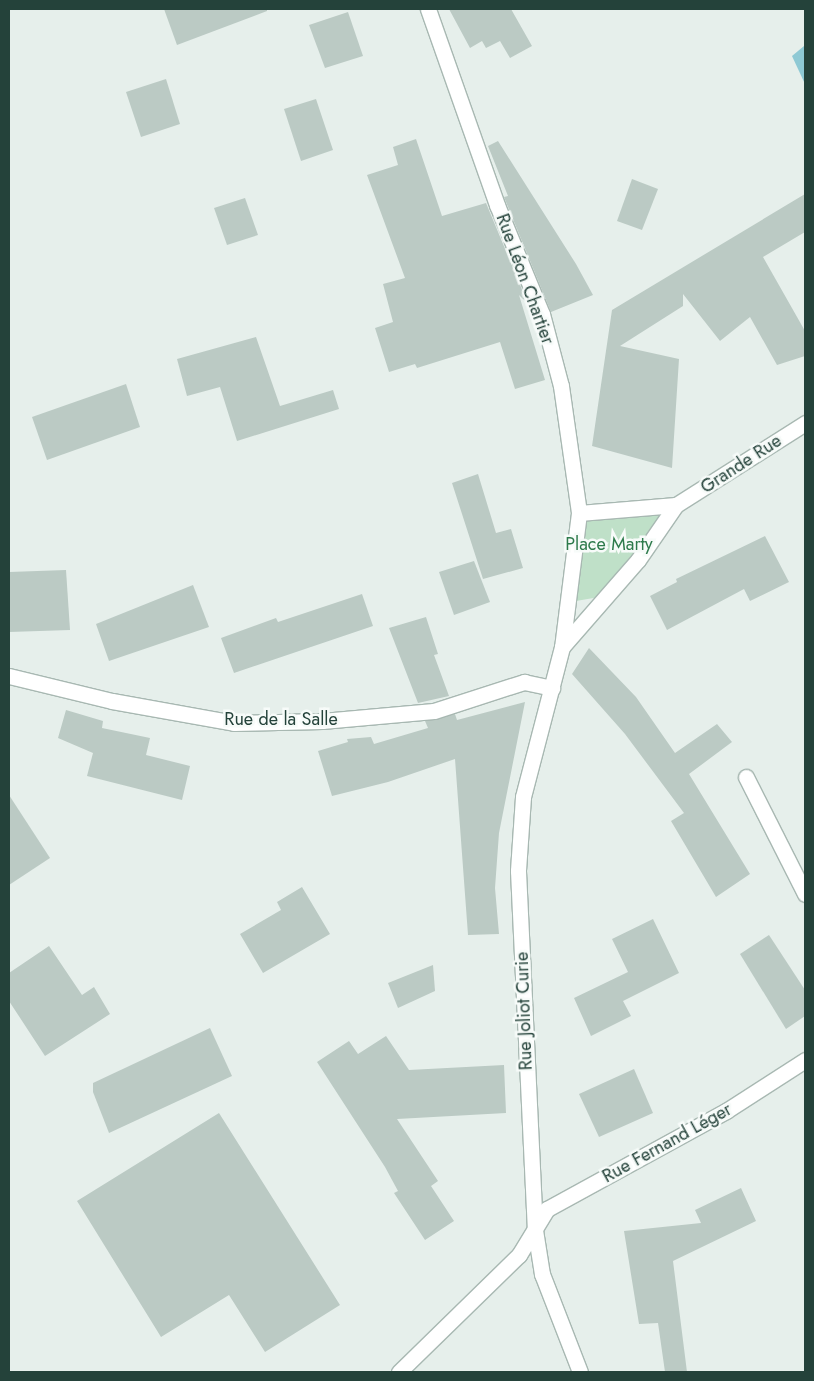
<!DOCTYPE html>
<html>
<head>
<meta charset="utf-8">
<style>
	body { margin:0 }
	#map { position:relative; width:814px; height:1381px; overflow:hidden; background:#e6efeb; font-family:Jost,sans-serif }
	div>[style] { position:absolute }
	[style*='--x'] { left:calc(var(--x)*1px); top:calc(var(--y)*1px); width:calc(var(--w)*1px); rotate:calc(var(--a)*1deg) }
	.green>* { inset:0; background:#bfe0c8 }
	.water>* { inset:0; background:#8ec9d4 }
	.building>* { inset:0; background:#bbcac4 }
	.roads { filter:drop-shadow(1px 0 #a8b8b2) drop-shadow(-1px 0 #a8b8b2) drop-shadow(0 1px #a8b8b2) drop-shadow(0 -1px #a8b8b2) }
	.minor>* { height:15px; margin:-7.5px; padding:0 7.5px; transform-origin:7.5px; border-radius:7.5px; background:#fff }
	span { translate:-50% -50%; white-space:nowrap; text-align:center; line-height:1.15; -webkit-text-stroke:5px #f7fbf9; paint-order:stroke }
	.street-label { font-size:18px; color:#24423a }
	.park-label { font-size:18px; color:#2d7a4b }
	.frame { position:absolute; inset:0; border:10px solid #24423a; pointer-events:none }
</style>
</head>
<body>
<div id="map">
	<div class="green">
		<i style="clip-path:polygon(664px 511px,605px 596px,576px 601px,586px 519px)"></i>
	</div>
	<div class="water">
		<i style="clip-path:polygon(804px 46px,805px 47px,805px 84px,792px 56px)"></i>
	</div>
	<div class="building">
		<i style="clip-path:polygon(164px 9px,267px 9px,267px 11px,177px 45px)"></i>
		<i style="clip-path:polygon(449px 9px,511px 9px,532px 46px,510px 58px,500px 41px,486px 48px,482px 41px,470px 48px)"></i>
		<i style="clip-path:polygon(348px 12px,363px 56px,325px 68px,309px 25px)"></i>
		<i style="clip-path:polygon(166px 79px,180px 124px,141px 137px,126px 92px)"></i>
		<i style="clip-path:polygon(316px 99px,333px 150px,301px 161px,284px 109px)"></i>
		<i style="clip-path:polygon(416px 139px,442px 216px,486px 203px,528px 304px,519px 295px,545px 380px,515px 389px,500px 342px,417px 368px,415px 364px,389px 372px,375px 328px,393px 322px,383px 284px,405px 278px,367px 175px,398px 165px,393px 147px)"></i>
		<i style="clip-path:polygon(498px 141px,576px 264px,593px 295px,551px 312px,506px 202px,504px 197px,508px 196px,488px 146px)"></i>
		<i style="clip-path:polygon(632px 179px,658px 189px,642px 230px,617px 221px)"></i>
		<i style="clip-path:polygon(805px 194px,805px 232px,763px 257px,805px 331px,805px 356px,777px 365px,750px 317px,720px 341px,683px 294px,683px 306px,620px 346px,679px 359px,672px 468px,592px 446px,612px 310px)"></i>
		<i style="clip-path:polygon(245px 198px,258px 235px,227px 245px,214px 208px)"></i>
		<i style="clip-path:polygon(256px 337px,280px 406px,333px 390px,339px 409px,237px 441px,220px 387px,187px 396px,177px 359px)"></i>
		<i style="clip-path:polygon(126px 384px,140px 427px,47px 460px,32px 417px)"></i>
		<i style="clip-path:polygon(478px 474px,496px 533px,511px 529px,523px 568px,483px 579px,452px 483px)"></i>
		<i style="clip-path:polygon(765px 536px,789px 582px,750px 601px,744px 589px,667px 630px,650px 596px,677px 582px,676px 579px)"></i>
		<i style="clip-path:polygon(474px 561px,490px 602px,454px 615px,439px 572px)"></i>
		<i style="clip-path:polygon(66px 570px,70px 630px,9px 632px,9px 572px)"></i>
		<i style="clip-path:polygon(193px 585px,209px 627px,109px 661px,96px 624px)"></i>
		<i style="clip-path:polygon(362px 594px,373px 626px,234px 673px,221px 638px,276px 618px,278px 622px)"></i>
		<i style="clip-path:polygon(426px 617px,438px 654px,434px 655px,449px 696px,418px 703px,389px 628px)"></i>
		<i style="clip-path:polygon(589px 648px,636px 697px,675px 753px,717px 724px,732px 742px,689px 774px,750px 874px,716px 897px,671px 821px,684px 813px,625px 734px,572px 674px)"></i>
		<i style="clip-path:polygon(525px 702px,499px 833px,495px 888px,499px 934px,468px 935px,455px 759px,388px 782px,332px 796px,318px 751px,348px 742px,347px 739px,371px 737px,374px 744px,428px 728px,425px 721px,455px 714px,457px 720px)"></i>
		<i style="clip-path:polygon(66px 710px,103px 721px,102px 728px,150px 738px,146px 755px,190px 766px,182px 800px,87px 776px,93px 753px,58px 738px)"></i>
		<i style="clip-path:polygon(9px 795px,50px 858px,9px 885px)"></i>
		<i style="clip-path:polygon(302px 887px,330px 934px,263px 973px,240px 934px,281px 910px,277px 902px)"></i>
		<i style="clip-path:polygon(653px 919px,679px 973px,623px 1001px,631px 1016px,591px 1036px,574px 998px,628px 972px,612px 939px)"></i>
		<i style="clip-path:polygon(769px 935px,805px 990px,805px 1016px,786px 1029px,740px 954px)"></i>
		<i style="clip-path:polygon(49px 946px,82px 995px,94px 987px,110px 1014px,45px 1056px,9px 1001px,9px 973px)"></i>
		<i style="clip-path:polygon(433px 965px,435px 991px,398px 1008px,388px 983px)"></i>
		<i style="clip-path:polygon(210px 1028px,232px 1076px,109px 1133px,93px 1092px,93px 1083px)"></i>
		<i style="clip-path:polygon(386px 1036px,409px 1070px,504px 1065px,506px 1113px,397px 1119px,438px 1181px,431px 1186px,454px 1221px,425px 1240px,394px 1193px,398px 1191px,385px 1167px,317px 1062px,349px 1041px,358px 1054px)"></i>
		<i style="clip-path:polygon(634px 1069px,653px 1113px,599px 1137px,579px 1094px)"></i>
		<i style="clip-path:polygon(219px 1113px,340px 1305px,265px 1352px,229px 1295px,161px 1337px,77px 1201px)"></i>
		<i style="clip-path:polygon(741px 1188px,756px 1221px,673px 1261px,687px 1372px,665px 1372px,658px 1323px,639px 1324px,624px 1231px,701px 1223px,695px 1210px)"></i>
	</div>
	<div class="roads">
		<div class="minor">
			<i style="--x:428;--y:9;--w:208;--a:70.6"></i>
			<i style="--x:497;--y:205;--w:118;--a:67.6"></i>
			<i style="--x:542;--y:314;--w:74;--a:75.2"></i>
			<i style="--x:561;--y:386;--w:128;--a:81.9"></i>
			<i style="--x:579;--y:513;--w:135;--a:97.2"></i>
			<i style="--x:562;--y:647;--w:155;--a:104.6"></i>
			<i style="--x:523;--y:797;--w:74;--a:93.9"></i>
			<i style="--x:518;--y:871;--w:359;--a:87.3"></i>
			<i style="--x:535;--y:1230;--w:45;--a:81"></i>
			<i style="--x:542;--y:1274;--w:105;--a:68.8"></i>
			<i style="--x:579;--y:513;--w:97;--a:-4.7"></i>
			<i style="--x:562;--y:647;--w:116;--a:-48.9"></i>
			<i style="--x:638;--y:560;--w:67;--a:-55.4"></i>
			<i style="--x:676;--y:505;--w:153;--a:-32.4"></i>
			<i style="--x:9;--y:676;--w:106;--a:13.6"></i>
			<i style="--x:112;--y:701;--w:124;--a:10.2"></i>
			<i style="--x:234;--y:723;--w:88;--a:-1.3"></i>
			<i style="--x:322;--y:721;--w:112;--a:-5.1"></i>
			<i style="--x:434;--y:711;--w:95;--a:-17.9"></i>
			<i style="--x:524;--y:682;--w:29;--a:12"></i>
			<i style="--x:746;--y:777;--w:131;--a:63.2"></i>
			<i style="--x:399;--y:1372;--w:168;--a:-44.3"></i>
			<i style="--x:519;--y:1255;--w:54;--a:-58.7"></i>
			<i style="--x:547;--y:1209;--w:204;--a:-28.7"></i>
			<i style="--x:726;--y:1111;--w:94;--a:-32.8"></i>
		</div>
	</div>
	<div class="street-label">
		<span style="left:525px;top:279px;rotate:70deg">Rue Léon Chartier</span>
		<span style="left:741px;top:464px;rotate:-33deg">Grande Rue</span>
		<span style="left:281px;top:719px">Rue de la Salle</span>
		<span style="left:524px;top:1011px;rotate:-92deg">Rue Joliot Curie</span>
		<span style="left:667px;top:1143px;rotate:-29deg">Rue Fernand Léger</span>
	</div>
	<div class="park-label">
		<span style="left:609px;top:544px">Place Marty</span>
	</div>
	<div class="frame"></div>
</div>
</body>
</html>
